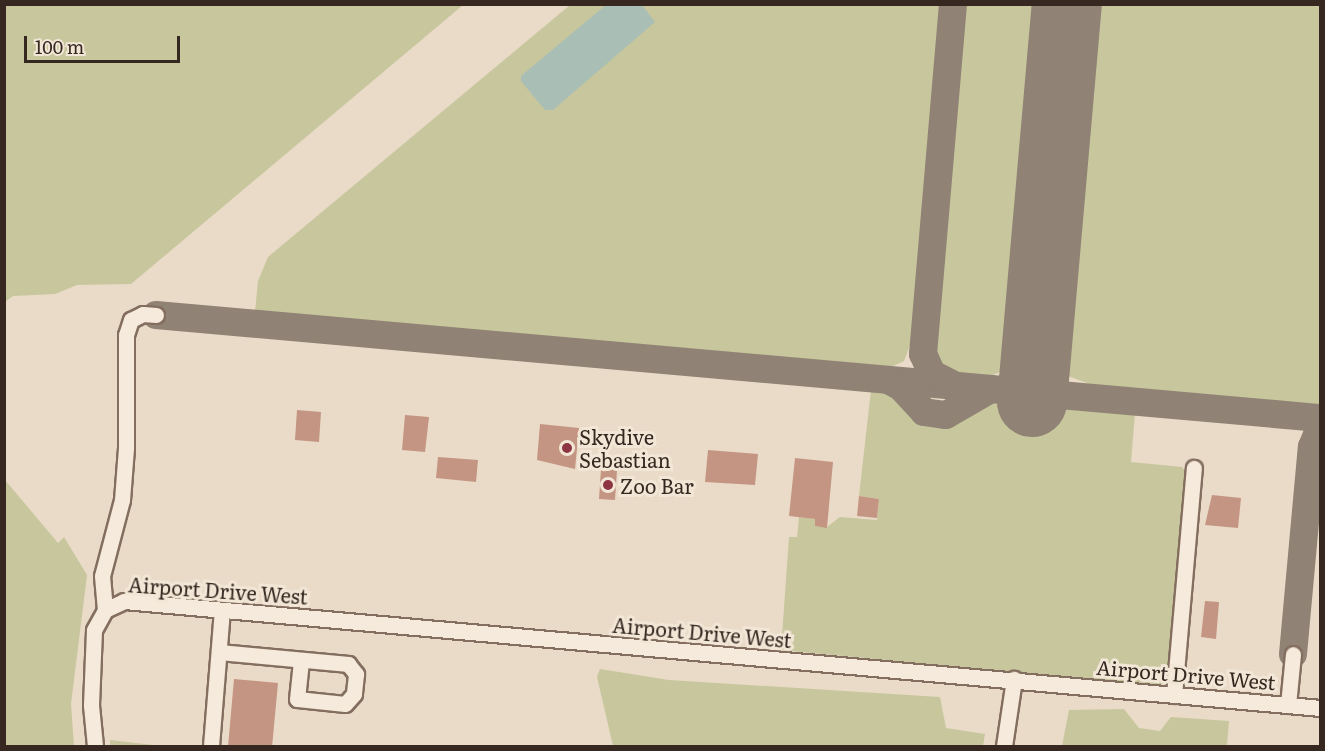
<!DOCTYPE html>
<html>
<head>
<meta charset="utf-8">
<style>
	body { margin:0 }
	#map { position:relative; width:1325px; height:751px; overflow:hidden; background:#eadbc8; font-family:Literata,serif }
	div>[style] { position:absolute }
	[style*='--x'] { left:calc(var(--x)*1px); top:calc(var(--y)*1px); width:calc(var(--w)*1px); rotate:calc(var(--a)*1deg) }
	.green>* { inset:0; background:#c7c69d }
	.water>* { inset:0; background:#a9beb5 }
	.taxiway>* { height:28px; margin:-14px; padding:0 14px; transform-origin:14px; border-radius:14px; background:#908274 }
	.runway>* { height:70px; margin:-35px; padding:0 35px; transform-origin:35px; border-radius:35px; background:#908274 }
	.building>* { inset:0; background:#c49582 }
	.roads { filter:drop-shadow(2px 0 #846e5f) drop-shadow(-2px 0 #846e5f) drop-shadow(0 2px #846e5f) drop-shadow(0 -2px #846e5f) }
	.minor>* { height:15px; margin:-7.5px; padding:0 7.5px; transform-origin:7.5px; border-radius:7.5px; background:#f5eadb }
	.dots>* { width:16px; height:16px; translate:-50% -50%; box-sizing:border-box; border:3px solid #f2e7d7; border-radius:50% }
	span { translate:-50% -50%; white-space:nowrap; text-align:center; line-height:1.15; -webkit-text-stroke:6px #f2e7d7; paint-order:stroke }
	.poi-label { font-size:20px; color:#362821 }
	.left { translate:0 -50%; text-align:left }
	.street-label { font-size:20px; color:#362821 }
	.frame { position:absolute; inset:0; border:6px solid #362821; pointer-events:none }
	.scale { position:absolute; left:24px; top:36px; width:156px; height:27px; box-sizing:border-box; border:3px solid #362821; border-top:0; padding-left:8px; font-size:18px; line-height:21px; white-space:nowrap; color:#362821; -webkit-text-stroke:4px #f2e7d7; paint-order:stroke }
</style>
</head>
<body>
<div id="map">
	<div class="green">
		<i style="clip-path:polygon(5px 4px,463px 4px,463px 5px,131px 284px,77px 285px,55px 294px,13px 296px,5px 302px)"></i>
		<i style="clip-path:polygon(570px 5px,942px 5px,912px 340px,904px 361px,891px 367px,255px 312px,258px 281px,268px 257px)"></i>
		<i style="clip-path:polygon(964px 5px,1047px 5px,1016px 355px,1008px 369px,990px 376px,953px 373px,944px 370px,934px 355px)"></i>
		<i style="clip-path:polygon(1088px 5px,1320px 5px,1320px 407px,1098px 387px,1057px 372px)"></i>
		<i style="clip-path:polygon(871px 390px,890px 393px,915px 422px,948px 427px,989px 402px,997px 401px,1135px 413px,1131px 462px,1182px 467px,1187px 473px,1169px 674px,1165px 683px,1155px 686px,781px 650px,789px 537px,797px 537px,799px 517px,815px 519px,815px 526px,827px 527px,840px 517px,877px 520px,879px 499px,859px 496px)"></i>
		<i style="clip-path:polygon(5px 480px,58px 543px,64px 537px,87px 575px,71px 704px,74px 746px,5px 746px)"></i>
		<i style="clip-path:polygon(600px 669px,669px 680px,940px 697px,946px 728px,985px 734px,983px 746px,613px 746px,597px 677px)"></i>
		<i style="clip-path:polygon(1124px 709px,1139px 728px,1160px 731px,1171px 717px,1229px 721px,1227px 746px,1062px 746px,1069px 710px)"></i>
		<i style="clip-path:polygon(110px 740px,162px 746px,110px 746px)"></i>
	</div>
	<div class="water">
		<i style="clip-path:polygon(607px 4px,642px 5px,655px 22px,553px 110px,545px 110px,521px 81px,521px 76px)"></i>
	</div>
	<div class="taxiway">
		<i style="--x:156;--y:315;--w:1169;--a:5.06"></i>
		<i style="--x:888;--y:380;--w:15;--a:28"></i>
		<i style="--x:901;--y:387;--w:34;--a:47"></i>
		<i style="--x:924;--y:412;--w:22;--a:8"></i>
		<i style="--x:946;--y:415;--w:52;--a:-30"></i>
		<i style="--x:952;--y:384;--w:22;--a:-153"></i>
		<i style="--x:932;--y:374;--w:22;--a:-114"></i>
		<i style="--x:923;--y:354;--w:351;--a:-85.1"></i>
		<i style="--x:1293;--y:654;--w:208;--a:-84.8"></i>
		<i style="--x:1312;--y:447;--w:22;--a:-68"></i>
	</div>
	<div class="runway">
		<i style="--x:1032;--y:402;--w:400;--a:-85"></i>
	</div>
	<div class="building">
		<i style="clip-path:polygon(297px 410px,321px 412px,319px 442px,295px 440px)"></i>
		<i style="clip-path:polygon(405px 415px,429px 417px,425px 452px,402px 450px)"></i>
		<i style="clip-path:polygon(540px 424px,579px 428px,575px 469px,537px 460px)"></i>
		<i style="clip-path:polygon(708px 450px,758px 454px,755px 485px,705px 482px)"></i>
		<i style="clip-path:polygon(438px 457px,478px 460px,476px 482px,436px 478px)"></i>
		<i style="clip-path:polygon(795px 458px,833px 462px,827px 528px,815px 526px,815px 519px,789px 516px)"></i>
		<i style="clip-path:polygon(601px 469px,617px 470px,615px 500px,599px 499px)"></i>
		<i style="clip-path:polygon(1212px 495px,1241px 498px,1238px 528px,1205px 525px)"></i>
		<i style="clip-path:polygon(859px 496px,879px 499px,877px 518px,857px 516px)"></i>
		<i style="clip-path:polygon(1205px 601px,1219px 602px,1216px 639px,1201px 637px)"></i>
		<i style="clip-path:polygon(234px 679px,278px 683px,272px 747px,228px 747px)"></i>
	</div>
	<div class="roads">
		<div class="minor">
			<i style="--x:105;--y:610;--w:34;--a:-95"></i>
			<i style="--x:102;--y:576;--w:79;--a:-75.3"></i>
			<i style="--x:122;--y:500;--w:52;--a:-85.6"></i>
			<i style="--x:126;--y:448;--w:113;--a:-90"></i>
			<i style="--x:126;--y:335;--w:16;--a:-72"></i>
			<i style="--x:131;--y:320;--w:13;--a:-27"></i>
			<i style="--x:143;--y:314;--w:13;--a:4"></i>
			<i style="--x:219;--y:652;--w:130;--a:5.3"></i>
			<i style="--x:348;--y:664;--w:13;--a:51"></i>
			<i style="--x:356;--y:674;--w:20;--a:96"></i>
			<i style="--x:354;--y:694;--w:13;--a:132"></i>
			<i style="--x:345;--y:704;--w:48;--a:-174.1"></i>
			<i style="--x:297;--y:699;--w:39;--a:-84"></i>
			<i style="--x:1174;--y:695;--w:228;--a:-85"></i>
			<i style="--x:1288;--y:705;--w:51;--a:-84.4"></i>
			<i style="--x:95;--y:746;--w:41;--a:-95.6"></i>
			<i style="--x:91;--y:705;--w:75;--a:-87.7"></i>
			<i style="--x:94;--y:630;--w:23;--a:-61"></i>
			<i style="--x:105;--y:610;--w:21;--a:-25"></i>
			<i style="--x:124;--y:601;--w:1201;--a:5.11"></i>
			<i style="--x:211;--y:746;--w:136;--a:-85.4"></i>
			<i style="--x:1004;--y:746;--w:68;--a:-81.5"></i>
		</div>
	</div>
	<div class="dots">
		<i style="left:567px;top:448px;background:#8d3542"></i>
		<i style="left:608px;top:485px;background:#8d3542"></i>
	</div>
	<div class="poi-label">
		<span class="left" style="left:579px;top:448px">Skydive<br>Sebastian</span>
		<span class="left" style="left:620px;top:485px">Zoo Bar</span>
	</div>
	<div class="street-label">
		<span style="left:218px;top:590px;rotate:4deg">Airport Drive West</span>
		<span style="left:702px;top:632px;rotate:5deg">Airport Drive West</span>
		<span style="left:1186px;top:674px;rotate:5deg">Airport Drive West</span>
	</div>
	<div class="frame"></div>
	<div class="scale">100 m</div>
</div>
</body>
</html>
